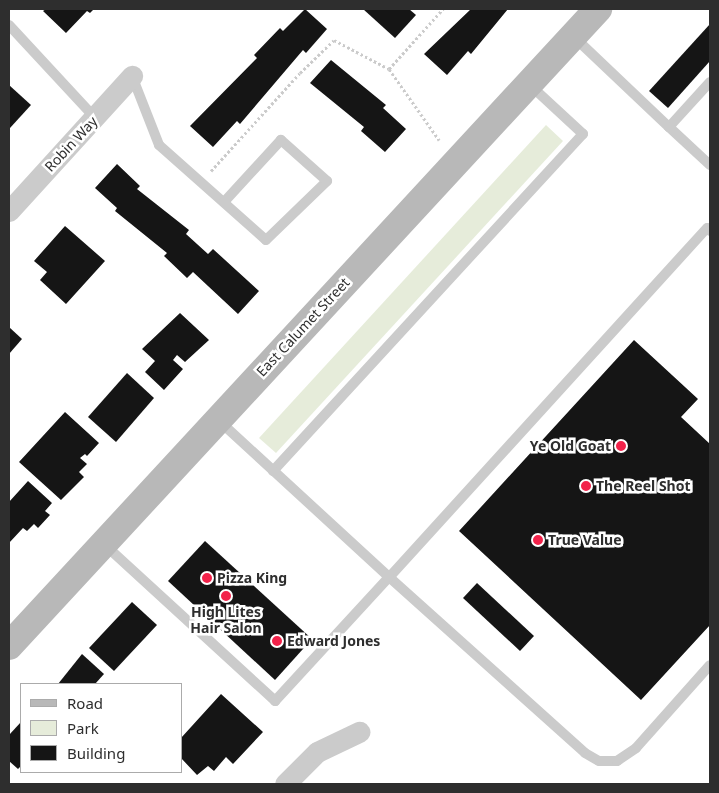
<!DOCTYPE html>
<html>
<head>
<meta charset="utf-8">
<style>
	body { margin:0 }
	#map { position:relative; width:719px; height:793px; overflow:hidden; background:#fff; font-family:"Noto Sans",sans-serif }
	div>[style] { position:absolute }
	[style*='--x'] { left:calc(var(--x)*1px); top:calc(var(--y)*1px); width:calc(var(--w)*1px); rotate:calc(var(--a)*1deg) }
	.green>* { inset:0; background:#e6ecda }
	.building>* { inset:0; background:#151515 }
	.path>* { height:3px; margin-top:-1.5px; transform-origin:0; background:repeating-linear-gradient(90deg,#cbcbcb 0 2.5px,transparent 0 5px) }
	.service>* { height:10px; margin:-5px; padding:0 5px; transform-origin:5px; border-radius:5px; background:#cbcbcb }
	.minor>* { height:21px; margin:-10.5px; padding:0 10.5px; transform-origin:10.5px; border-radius:10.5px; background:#cbcbcb }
	.secondary>* { height:28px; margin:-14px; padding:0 14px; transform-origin:14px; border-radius:14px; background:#b8b8b8 }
	.dots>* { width:14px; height:14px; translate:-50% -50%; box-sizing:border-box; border:2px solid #fff; border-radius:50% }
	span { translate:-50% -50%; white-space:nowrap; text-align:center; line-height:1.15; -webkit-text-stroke:5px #fff; paint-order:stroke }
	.street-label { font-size:14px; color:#2e2e2e }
	.poi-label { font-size:14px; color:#2e2e2e; font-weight:700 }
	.right { translate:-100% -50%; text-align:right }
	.left { translate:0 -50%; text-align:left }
	.frame { position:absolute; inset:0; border:10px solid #2e2e2e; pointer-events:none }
	.legend { position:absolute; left:20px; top:683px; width:162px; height:90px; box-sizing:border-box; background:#fff; border:1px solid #ababab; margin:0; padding:6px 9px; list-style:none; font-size:15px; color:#2e2e2e }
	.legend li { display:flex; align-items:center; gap:10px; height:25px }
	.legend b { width:25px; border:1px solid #ababab }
</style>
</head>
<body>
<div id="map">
	<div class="green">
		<i style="clip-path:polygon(546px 125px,563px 141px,276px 453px,259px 438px)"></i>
	</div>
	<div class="building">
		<i style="clip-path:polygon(46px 9px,94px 9px,90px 13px,87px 11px,66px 33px,43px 11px)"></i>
		<i style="clip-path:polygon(305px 9px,327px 29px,306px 53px,303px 50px,240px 124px,237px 121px,213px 147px,190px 126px,257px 58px,254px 55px,280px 28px,283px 31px)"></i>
		<i style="clip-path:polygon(363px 9px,409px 9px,416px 15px,395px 38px)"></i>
		<i style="clip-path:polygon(471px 9px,508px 9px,471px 54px,468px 51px,447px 75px,424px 54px)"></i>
		<i style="clip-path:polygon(710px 24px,710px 61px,668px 108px,649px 91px)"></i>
		<i style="clip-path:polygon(331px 60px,386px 105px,383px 108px,406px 129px,385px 152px,361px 131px,364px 127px,310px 83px)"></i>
		<i style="clip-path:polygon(9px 85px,31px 105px,10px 128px,9px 127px)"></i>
		<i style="clip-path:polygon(117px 164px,140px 186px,137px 189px,189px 230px,186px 234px,208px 254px,213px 249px,259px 291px,238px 314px,193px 272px,187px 278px,164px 256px,167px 253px,115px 211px,117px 208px,95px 188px)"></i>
		<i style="clip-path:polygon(65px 226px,105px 261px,66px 304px,40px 280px,47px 272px,34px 261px)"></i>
		<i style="clip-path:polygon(180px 313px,209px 340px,185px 362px,177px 355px,173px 360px,183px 369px,164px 390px,145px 372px,155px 361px,142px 349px)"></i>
		<i style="clip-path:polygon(9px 327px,22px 339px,9px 354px)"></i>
		<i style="clip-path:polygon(634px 340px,698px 399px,681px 417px,710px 444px,710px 625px,641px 700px,459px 531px)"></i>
		<i style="clip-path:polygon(127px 373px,154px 398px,116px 442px,88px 417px)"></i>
		<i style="clip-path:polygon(65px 412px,99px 443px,87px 456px,85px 454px,80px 458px,87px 464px,79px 472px,84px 477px,61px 500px,19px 462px)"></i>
		<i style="clip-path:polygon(28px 481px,52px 503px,45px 511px,50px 515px,38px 528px,34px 524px,27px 531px,23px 528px,9px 543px,9px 502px)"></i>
		<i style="clip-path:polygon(205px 541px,312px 639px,275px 680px,168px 581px)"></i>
		<i style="clip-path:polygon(477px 583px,534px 636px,520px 651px,463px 598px)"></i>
		<i style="clip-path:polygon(132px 602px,157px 625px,114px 671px,89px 648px)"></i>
		<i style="clip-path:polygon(82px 654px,104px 674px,95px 684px,58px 684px)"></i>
		<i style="clip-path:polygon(221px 694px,263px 732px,233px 764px,226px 757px,214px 771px,208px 766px,197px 775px,181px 758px,181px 738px)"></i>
		<i style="clip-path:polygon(21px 722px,21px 766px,18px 769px,9px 761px,9px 735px)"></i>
	</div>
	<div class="path">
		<i style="--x:389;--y:69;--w:81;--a:-48"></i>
		<i style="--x:211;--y:171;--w:132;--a:-47.8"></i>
		<i style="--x:300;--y:73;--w:47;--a:-44.1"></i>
		<i style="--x:334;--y:40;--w:62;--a:27.8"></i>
		<i style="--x:389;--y:69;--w:87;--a:54.8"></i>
	</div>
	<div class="service">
		<i style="--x:9;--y:25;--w:127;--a:47.2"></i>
		<i style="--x:573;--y:36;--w:132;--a:43.5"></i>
		<i style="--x:669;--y:127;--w:61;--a:-47.7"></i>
		<i style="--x:132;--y:76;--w:74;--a:68.6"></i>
		<i style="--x:159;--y:145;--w:143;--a:41.6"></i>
		<i style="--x:266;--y:240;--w:85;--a:-44"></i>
		<i style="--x:327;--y:181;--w:62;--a:-138.3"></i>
		<i style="--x:281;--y:140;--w:84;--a:132.6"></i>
		<i style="--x:669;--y:127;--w:56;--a:42.8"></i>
		<i style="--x:710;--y:231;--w:4;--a:-135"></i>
		<i style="--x:707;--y:228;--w:472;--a:132.3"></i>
		<i style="--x:389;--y:577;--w:263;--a:41.9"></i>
		<i style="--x:585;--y:753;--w:16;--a:30"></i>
		<i style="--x:599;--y:761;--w:18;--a:0"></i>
		<i style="--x:617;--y:761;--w:23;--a:-34"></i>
		<i style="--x:636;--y:748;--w:111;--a:-48.3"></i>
		<i style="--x:273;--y:471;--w:458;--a:-47.4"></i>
		<i style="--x:583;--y:134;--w:72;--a:-137.2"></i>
		<i style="--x:105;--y:545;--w:231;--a:42.5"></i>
		<i style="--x:275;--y:701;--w:168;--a:-47.4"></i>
		<i style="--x:389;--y:577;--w:232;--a:-137.4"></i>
	</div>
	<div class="minor">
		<i style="--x:9;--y:211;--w:183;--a:-47.7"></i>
		<i style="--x:285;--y:784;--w:45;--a:-45"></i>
		<i style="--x:317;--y:752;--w:47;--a:-25.5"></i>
	</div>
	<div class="secondary">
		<i style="--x:9;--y:646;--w:868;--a:-47.24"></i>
	</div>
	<div class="dots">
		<i style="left:621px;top:446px;background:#f2224a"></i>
		<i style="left:586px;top:486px;background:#f2224a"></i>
		<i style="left:538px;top:540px;background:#f2224a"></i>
		<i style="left:207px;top:578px;background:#f2224a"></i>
		<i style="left:226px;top:596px;background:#f2224a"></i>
		<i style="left:277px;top:641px;background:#f2224a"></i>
	</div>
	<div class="street-label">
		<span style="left:71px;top:144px;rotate:-47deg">Robin Way</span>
		<span style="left:303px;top:327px;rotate:-47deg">East Calumet Street</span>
	</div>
	<div class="poi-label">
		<span class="right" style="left:611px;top:446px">Ye Old Goat</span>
		<span class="left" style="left:596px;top:486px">The Reel Shot</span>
		<span class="left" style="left:548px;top:540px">True Value</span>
		<span class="left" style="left:217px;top:578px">Pizza King</span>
		<span style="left:226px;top:620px">High Lites<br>Hair Salon</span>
		<span class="left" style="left:287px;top:641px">Edward Jones</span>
	</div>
	<div class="frame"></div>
	<ul class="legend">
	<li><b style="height:6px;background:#b8b8b8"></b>Road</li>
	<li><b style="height:14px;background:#e6ecda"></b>Park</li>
	<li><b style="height:14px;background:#151515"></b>Building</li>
	</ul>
</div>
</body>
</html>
